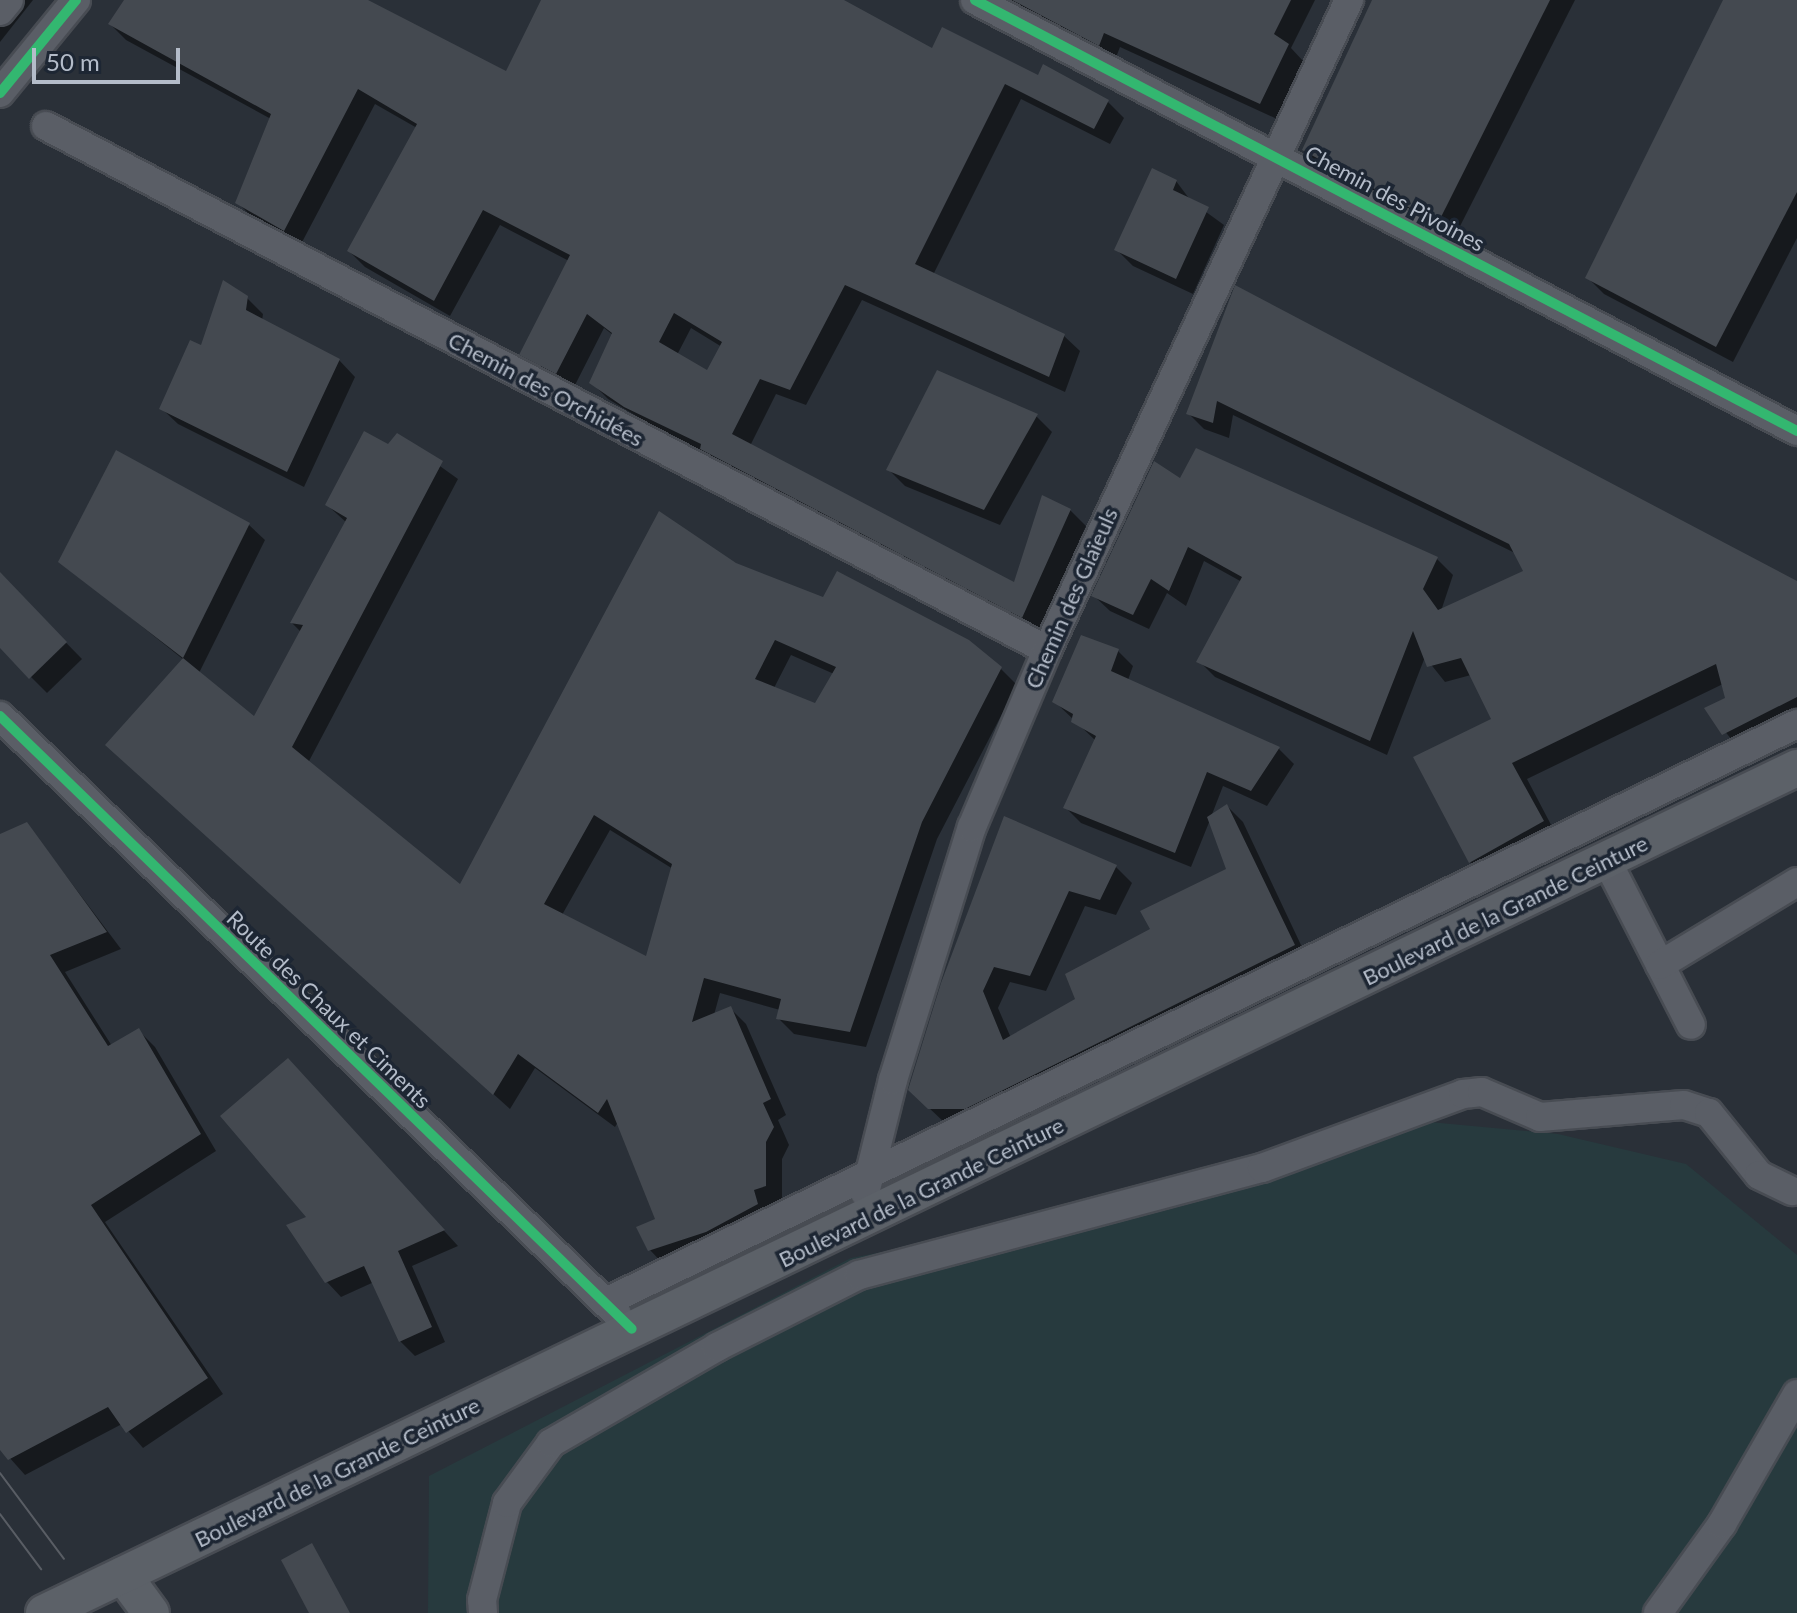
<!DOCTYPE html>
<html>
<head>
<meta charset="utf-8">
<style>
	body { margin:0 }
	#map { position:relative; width:1797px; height:1613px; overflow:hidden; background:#2a3038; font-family:Lato,sans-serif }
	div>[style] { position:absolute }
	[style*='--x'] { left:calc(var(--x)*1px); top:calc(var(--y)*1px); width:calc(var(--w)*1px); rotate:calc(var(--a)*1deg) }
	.green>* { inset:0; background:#273a3e }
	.shadow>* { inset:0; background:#0007 }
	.building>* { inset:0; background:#444950 }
	.roads { filter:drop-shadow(2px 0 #484c53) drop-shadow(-2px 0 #484c53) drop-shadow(0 2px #484c53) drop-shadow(0 -2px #484c53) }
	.minor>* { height:28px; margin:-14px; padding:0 14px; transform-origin:14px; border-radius:14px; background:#5a5e66 }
	.major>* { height:36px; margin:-18px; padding:0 18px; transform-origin:18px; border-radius:18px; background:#5c6168 }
	.tram>* { height:2px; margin:-1px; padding:0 1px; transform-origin:1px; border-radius:1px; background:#595d64 }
	.cycleway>* { height:10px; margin:-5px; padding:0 5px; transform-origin:5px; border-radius:5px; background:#33b770 }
	span { translate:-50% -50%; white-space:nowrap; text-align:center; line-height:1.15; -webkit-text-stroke:7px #1d2633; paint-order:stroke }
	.street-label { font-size:22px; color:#b4bcc9 }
	.scale { position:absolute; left:32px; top:48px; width:148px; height:36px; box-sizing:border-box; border:4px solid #b4bcc9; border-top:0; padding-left:10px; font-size:24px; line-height:28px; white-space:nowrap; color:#b4bcc9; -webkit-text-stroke:6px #1d2633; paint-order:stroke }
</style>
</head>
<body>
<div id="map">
	<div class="green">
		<i style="clip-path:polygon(1408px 1120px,1558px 1134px,1686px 1164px,1797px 1255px,1797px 1613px,428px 1613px,429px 1476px,851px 1258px,1192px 1192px)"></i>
	</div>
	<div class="shadow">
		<i style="clip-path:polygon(0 0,33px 0,0 42px)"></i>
		<i style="clip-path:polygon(evenodd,127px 0,364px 0,507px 74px,544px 0,838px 0,933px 50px,1038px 78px,1044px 67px,1108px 102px,1124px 118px,1110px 144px,1021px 99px,933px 275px,1063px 335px,1080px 351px,1065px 392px,862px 300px,806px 405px,776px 394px,750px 446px,1015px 585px,1070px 510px,1086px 526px,1039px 632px,718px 465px,608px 399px,591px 382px,613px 335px,604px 328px,573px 389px,538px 370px,522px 354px,569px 261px,500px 225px,450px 316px,365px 267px,349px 251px,417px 128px,375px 104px,300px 246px,254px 219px,238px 203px,271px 119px,126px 40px,110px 24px,127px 0,691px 328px,722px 347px,708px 373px,677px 355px,691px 328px)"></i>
		<i style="clip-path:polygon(1008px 0,1315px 0,1291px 48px,1304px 62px,1277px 119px,1120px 47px,1115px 60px)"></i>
		<i style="clip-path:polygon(1374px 0,1575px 0,1454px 238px,1323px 169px,1306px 153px)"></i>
		<i style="clip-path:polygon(1727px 0,1797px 0,1797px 238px,1733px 362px,1604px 294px,1588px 278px)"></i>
		<i style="clip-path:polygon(1176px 181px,1191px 201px,1224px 225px,1193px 294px,1133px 266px,1117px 250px)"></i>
		<i style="clip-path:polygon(1237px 288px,1797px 583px,1797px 721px,1740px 750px,1707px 709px,1727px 699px,1723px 684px,1527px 779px,1558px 838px,1486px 878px,1470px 862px,1493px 720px,1471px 675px,1445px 682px,1425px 657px,1387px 755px,1215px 677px,1199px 661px,1242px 582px,1204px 561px,1186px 606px,1167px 593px,1149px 629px,1110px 611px,1093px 595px,1181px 481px,1437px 559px,1453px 575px,1441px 611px,1526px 572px,1517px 554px,1233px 415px,1229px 438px,1204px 429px,1188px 413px)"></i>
		<i style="clip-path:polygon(247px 298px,263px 314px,262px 321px,339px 360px,355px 377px,304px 487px,178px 424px,161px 408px,202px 348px)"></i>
		<i style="clip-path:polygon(1036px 416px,1052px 432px,1000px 525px,905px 486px,889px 470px)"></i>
		<i style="clip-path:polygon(evenodd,398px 436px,458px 479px,308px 763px,461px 888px,735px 565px,1001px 669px,1017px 685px,937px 839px,866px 1047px,794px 1034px,778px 1018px,780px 1010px,720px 993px,714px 1015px,730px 1008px,746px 1024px,786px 1115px,778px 1120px,789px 1145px,782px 1159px,782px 1202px,769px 1206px,773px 1221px,666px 1267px,650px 1250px,657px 1220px,618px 1122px,615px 1127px,535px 1068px,510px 1109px,124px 761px,184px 660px,61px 562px,248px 524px,265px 540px,199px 673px,254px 719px,301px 632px,292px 623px,347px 523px,327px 505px,398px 436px,791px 655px,834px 674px,816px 705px,774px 688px,791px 655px,398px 436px,610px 830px,673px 869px,648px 959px,562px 915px,610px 830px)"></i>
		<i style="clip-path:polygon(0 575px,82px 659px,47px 693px,0 646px)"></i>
		<i style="clip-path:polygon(1118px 651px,1133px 666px,1128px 680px,1279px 749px,1294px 764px,1267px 806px,1223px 786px,1211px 817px,1227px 806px,1243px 822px,1309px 962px,946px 1124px,910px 1090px,1006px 819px,1116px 867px,1132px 883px,1116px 915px,1085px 906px,1046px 991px,1010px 982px,998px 1008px,1011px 1038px,1077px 1000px,1229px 870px,1210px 820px,1191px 867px,1081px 823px,1065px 807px,1096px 741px,1054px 701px)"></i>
		<i style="clip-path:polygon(27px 824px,121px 949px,65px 972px,112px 1046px,139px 1031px,155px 1047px,216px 1151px,105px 1222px,223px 1394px,143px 1448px,122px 1424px,25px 1475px,0 1447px,0 835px)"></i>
		<i style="clip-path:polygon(303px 1076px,458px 1246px,412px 1266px,445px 1342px,415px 1356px,400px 1341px,374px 1282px,341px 1297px,327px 1282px,309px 1218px)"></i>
	</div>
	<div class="building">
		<i style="clip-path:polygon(evenodd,124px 0,368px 0,506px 71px,541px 0,844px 0,932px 48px,942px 27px,1038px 75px,1043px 64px,1109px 100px,1094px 129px,1005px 84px,915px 264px,1065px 334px,1049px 377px,845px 285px,790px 390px,760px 379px,732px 434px,1014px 582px,1042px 495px,1071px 509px,1022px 618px,700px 449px,701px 444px,624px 407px,589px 383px,612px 333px,587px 314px,556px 374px,519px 355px,570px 255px,483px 210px,434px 301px,347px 251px,417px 124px,358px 89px,284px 231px,235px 203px,271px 114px,108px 24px,124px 0,674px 313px,722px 342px,707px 370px,659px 342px,674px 313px)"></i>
		<i style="clip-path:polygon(1012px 0,1291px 0,1274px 34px,1289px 44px,1260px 104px,1104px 33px,1099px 46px)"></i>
		<i style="clip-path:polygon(1372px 0,1550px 0,1438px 223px,1302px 150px)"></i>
		<i style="clip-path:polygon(1723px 0,1797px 0,1797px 192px,1716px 347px,1585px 278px)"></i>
		<i style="clip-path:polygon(1152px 168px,1177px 180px,1173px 190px,1209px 207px,1176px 279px,1114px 250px)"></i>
		<i style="clip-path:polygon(223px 280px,248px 296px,246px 310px,340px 359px,287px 472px,159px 409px,190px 340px,201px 345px)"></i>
		<i style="clip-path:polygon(1235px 285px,1797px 581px,1797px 697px,1722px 735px,1704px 708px,1725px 698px,1716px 664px,1512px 763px,1544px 821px,1469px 863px,1413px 757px,1491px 719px,1461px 658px,1427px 667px,1413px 631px,1370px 741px,1196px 662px,1242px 577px,1188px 547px,1169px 591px,1151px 579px,1133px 615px,1091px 596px,1154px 461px,1180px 478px,1196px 448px,1438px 557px,1423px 589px,1438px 610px,1523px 571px,1509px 544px,1217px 401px,1213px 423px,1186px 414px)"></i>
		<i style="clip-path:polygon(937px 370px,1038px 414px,984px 510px,886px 470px)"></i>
		<i style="clip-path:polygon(evenodd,364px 431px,388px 444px,397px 433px,443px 461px,292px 747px,460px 884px,659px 511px,736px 563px,823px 597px,837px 571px,969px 640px,1002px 667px,922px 822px,850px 1032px,776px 1019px,781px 999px,704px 978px,692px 1022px,731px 1006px,771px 1099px,763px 1103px,774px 1127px,766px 1142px,766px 1186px,754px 1190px,758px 1204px,706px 1232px,648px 1251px,636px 1227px,655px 1219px,607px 1099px,598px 1113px,518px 1054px,493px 1095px,105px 745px,183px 658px,254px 716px,303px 625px,290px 623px,347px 518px,325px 505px,364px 431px,775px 640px,836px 667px,815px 703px,755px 679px,775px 640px,364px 431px,594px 815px,672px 864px,646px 956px,544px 904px,594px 815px)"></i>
		<i style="clip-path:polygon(116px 450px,250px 523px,183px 658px,58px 562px)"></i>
		<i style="clip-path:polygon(0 572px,67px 642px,29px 679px,0 648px)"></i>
		<i style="clip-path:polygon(1081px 635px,1119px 649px,1111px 671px,1280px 747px,1251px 791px,1207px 772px,1175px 853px,1063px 808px,1096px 736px,1071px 722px,1073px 714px,1052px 702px)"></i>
		<i style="clip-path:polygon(1227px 804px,1295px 945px,965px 1109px,928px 1109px,908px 1090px,941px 983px,1004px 816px,1117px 865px,1100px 900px,1069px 891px,1030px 976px,994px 967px,983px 991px,1003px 1040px,1075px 999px,1065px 974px,1150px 929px,1140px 911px,1226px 869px,1207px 817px)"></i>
		<i style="clip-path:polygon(27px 822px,107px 932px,50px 955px,108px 1046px,139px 1028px,201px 1134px,91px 1205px,208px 1378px,126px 1433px,108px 1407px,8px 1460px,0 1450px,0 834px)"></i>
		<i style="clip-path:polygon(288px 1058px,445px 1230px,398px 1251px,432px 1327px,399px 1342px,364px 1266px,325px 1283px,286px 1225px,306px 1217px,220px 1116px)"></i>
		<i style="clip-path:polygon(312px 1543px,350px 1613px,309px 1613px,281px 1560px)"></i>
	</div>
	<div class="roads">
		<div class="minor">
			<i style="--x:975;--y:0;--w:928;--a:27.67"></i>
			<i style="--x:0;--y:11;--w:14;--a:-51"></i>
			<i style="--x:0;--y:93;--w:120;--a:-50.7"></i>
			<i style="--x:46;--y:126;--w:1130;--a:27.63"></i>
			<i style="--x:0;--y:716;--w:859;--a:44.1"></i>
			<i style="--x:1607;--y:861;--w:184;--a:62.9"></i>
			<i style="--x:1660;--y:965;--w:160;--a:-31.2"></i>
			<i style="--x:865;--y:1193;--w:116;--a:-76.1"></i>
			<i style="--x:893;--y:1080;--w:265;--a:-72.7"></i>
			<i style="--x:972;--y:827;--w:192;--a:-67"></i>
			<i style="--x:1047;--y:650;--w:717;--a:-65.08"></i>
			<i style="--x:606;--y:1302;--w:1324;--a:-25.89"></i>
			<i style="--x:483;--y:1613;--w:13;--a:-94"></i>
			<i style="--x:482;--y:1600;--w:100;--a:-75.5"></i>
			<i style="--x:507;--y:1503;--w:74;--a:-53.7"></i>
			<i style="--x:551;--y:1443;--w:192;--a:-30"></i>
			<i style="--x:717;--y:1347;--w:159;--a:-26.9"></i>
			<i style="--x:859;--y:1275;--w:417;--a:-14.9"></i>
			<i style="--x:1262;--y:1168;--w:214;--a:-20.2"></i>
			<i style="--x:1463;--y:1094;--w:19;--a:-6"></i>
			<i style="--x:1482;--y:1092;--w:63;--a:23.3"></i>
			<i style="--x:1540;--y:1117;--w:144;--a:-4.8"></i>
			<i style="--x:1684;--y:1105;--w:26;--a:18"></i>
			<i style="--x:1709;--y:1113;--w:80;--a:51.1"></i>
			<i style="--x:1759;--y:1175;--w:37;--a:26"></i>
			<i style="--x:1658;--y:1613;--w:110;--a:-54.3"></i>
			<i style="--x:1722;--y:1524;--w:150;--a:-60"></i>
		</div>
		<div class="major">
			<i style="--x:123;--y:1575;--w:47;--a:53.6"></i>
			<i style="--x:44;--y:1613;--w:1946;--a:-25.74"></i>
		</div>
	</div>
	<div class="tram">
		<i style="--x:0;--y:1473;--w:107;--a:53.3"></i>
		<i style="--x:0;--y:1514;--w:69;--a:53.3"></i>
	</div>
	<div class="cycleway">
		<i style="--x:975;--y:0;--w:928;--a:27.67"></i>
		<i style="--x:0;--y:93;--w:120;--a:-50.7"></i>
		<i style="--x:0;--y:716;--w:880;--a:44.13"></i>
	</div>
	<div class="street-label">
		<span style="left:1395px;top:198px;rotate:28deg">Chemin des Pivoines</span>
		<span style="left:546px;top:389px;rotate:28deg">Chemin des Orchidées</span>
		<span style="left:1071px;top:598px;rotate:-66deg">Chemin des Glaïeuls</span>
		<span style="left:1505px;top:910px;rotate:-26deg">Boulevard de la Grande Ceinture</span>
		<span style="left:329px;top:1009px;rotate:44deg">Route des Chaux et Ciments</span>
		<span style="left:921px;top:1192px;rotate:-26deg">Boulevard de la Grande Ceinture</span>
		<span style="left:337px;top:1472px;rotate:-26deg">Boulevard de la Grande Ceinture</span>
	</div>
	<div class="scale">50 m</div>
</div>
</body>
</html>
